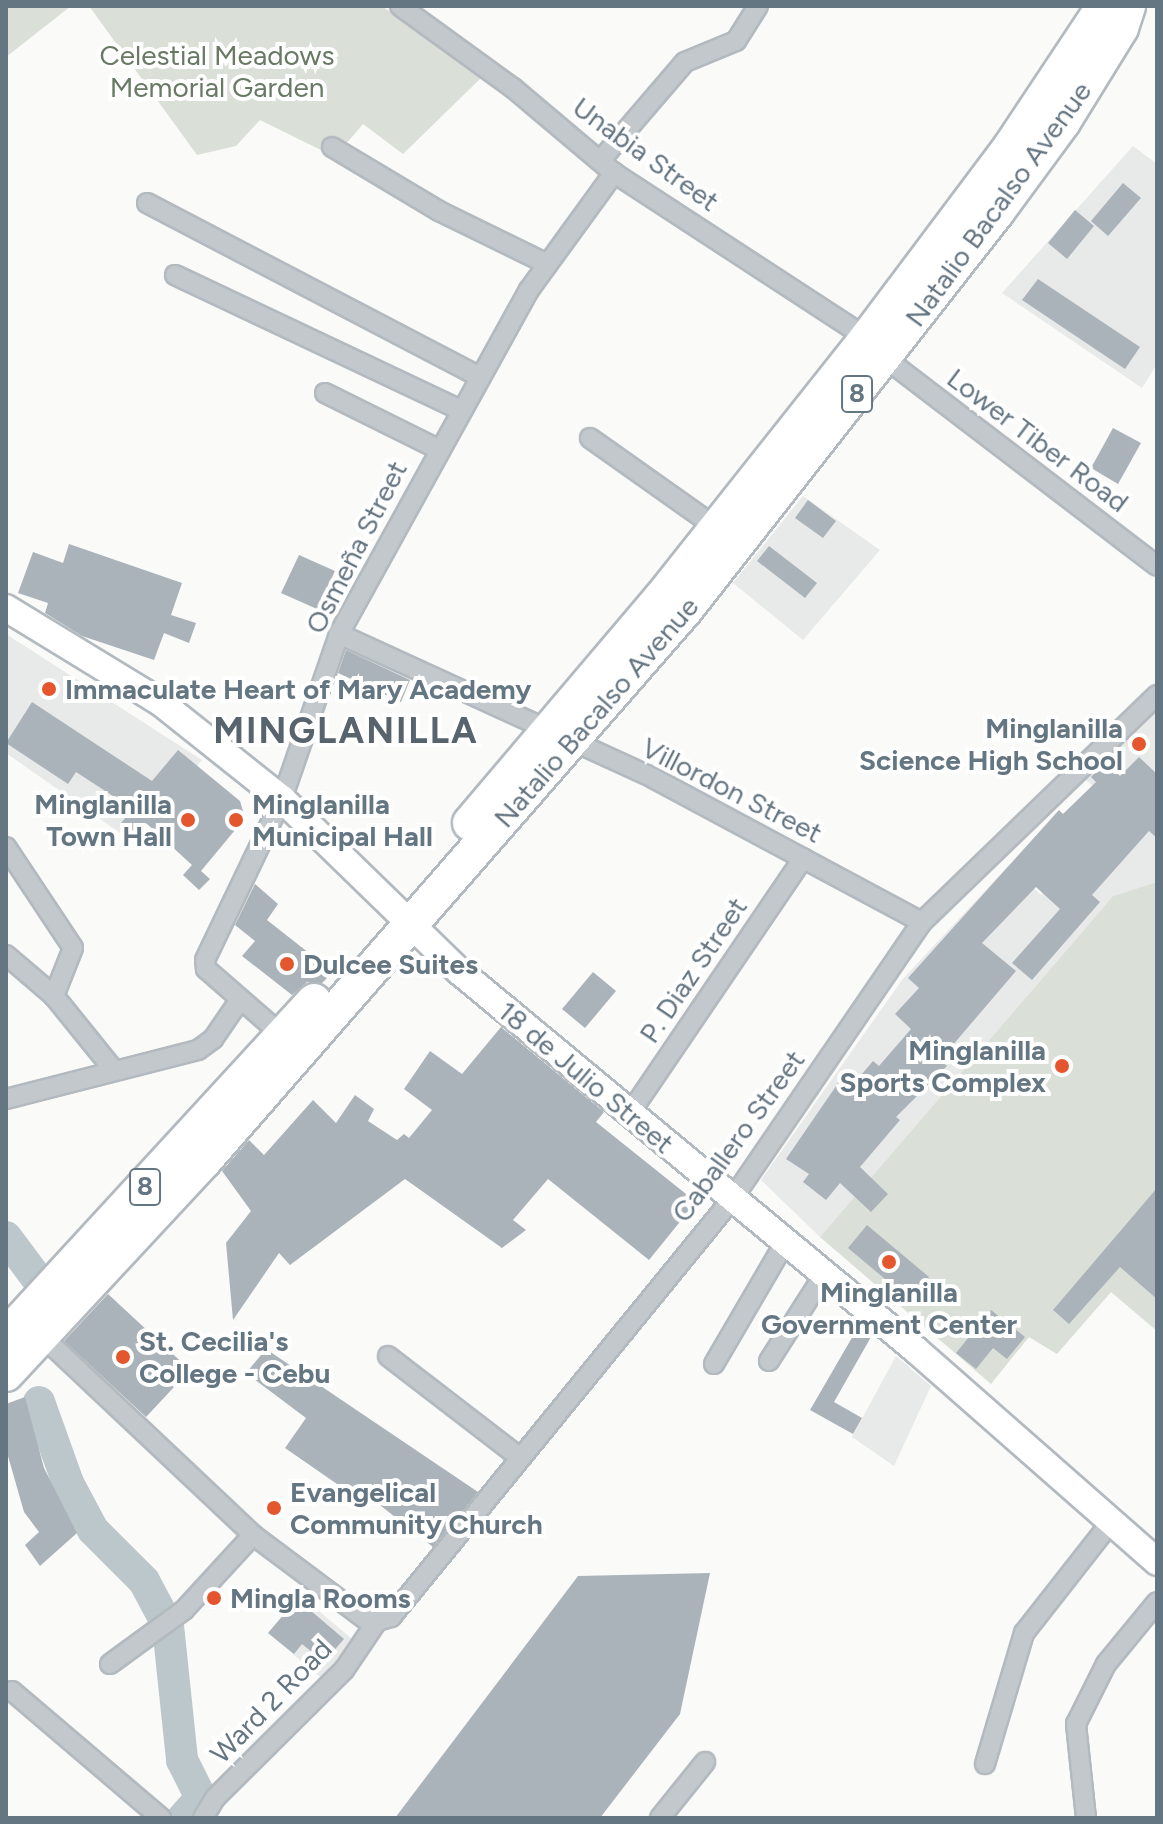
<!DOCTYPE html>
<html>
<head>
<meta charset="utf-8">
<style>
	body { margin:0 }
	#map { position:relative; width:1163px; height:1824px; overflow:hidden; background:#fafaf8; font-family:Figtree,sans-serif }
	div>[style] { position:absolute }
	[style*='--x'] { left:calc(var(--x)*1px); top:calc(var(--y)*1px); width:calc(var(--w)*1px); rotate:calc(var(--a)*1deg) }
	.built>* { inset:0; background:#e8e9e9 }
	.green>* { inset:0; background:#dadfd7 }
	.river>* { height:32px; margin:-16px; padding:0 16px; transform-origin:16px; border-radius:16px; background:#bbc7cb }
	.building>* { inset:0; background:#aab3b9 }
	.roads { filter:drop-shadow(2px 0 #b3babf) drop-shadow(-2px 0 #b3babf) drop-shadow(0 2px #b3babf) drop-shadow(0 -2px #b3babf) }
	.street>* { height:18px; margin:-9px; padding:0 9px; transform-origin:9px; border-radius:9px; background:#c3c8cc }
	.secondary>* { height:26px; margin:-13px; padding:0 13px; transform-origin:13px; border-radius:13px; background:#fff }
	.highway>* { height:34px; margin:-17px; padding:0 17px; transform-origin:17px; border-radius:17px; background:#fff }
	.dots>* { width:22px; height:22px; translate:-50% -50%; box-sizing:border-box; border:4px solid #fff; border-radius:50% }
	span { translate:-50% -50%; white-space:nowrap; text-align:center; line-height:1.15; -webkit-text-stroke:8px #fff; paint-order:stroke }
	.shield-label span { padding:2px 6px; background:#fff; border:2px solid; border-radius:6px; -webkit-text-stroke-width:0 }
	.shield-label { font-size:26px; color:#657683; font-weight:700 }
	.park-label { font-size:28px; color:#687a64 }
	.street-label { font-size:28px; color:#657683 }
	.poi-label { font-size:28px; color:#657683; font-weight:700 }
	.left { translate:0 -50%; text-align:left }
	.right { translate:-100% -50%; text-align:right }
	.district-label { font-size:36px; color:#57646e; font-weight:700; letter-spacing:2px }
	.frame { position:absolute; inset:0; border:8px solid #657683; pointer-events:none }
</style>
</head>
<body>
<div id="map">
	<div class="built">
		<i style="clip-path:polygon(1133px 146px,1157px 164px,1157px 364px,1142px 388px,1002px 293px)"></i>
		<i style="clip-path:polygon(803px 496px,880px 550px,803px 640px,733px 583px)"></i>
		<i style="clip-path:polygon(6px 634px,202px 760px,130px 840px,6px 753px)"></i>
		<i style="clip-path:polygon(1157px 708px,1157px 882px,1113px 896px,820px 1237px,761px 1180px,902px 980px,1008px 866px,1041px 895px,1121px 810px,1086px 780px)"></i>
		<i style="clip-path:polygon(896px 1356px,931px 1386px,894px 1466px,852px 1437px)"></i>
		<i style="clip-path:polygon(300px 1595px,358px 1644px,326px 1682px,268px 1633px)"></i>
	</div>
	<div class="green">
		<i style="clip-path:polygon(6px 6px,71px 6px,6px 57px)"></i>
		<i style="clip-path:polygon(89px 6px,382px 6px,481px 78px,403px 154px,363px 124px,335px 157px,260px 120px,236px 146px,197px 155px)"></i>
		<i style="clip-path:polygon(1157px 882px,1157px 1331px,1111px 1292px,1057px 1354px,1029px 1337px,991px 1384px,820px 1237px,1113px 896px)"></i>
	</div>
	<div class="river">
		<i style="--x:6;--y:1237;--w:54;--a:53.3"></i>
		<i style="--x:39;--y:1402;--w:86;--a:70.3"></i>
		<i style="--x:68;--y:1483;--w:53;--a:62"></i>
		<i style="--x:93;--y:1530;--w:72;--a:45"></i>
		<i style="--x:144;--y:1581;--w:51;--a:61.9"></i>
		<i style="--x:168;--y:1626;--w:135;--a:84"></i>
		<i style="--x:182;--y:1760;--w:42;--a:63.4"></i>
		<i style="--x:201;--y:1798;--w:27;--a:132"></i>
	</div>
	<div class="building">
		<i style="clip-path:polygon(1123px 183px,1141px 198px,1108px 236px,1091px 221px)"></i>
		<i style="clip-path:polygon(1075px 210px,1094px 226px,1067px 259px,1048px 243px)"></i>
		<i style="clip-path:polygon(1038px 279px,1140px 347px,1125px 369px,1022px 300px)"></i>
		<i style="clip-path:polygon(1113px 428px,1141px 443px,1118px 484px,1091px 468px)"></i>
		<i style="clip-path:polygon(808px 500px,836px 521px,823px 538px,795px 518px)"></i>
		<i style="clip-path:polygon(69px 544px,182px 583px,171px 615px,196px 623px,189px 643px,164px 633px,154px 660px,82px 636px,45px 613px,48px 603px,18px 593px,33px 552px,63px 563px)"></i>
		<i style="clip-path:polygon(769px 546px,817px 583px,805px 598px,757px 561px)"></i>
		<i style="clip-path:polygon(299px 555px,335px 571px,317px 609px,281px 593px)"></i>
		<i style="clip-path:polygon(346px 650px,410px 680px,401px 702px,338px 673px)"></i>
		<i style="clip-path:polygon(32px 702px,152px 781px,178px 750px,240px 801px,245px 818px,201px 871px,210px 879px,199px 890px,183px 875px,192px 865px,146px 823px,136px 835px,121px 823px,133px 809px,76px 772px,68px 784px,6px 743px)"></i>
		<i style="clip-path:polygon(1139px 757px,1157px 774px,1157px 838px,1149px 831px,1092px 895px,1100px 902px,1032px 980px,1012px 963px,1060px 909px,1036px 887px,982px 943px,1016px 971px,940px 1060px,947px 1066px,896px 1117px,900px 1120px,860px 1167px,888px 1194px,871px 1212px,840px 1183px,826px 1200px,803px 1182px,809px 1174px,786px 1159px,845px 1073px,856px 1081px,873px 1061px,879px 1066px,911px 1029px,895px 1014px,919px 988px,908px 978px,1059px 810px,1063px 814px,1096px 782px,1091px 777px,1105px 762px,1120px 776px)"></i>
		<i style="clip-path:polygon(255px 884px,278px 904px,267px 920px,333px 972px,322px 983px,307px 982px,292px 995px,242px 956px,255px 941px,235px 925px)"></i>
		<i style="clip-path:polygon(593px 972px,616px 991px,585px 1028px,562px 1009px)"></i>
		<i style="clip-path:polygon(501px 1027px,604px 1112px,596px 1122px,696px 1202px,649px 1260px,548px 1179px,513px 1220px,526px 1230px,502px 1248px,405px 1179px,290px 1265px,279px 1253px,233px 1320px,226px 1243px,251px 1211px,222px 1171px,249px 1140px,264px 1155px,313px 1100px,336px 1123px,355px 1095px,374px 1109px,368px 1121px,397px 1140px,404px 1134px,409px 1138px,432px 1110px,404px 1089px,430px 1051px,462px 1074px)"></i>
		<i style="clip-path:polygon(1157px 1188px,1157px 1299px,1120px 1267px,1069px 1324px,1053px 1310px)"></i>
		<i style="clip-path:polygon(867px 1225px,929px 1277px,910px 1300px,848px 1248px)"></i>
		<i style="clip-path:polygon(108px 1294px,190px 1370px,146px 1417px,64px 1341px)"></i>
		<i style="clip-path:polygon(991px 1310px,1025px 1337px,1007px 1359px,993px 1348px,976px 1369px,956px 1353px)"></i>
		<i style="clip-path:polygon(857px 1329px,871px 1337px,834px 1402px,862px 1418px,853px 1434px,810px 1410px)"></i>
		<i style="clip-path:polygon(266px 1349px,478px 1492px,433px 1547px,371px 1498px,350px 1493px,285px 1448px,306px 1418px,246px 1373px)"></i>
		<i style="clip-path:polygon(25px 1397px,44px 1468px,77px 1533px,40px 1566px,25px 1545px,39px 1532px,24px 1512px,6px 1449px,6px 1404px)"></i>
		<i style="clip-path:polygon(710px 1573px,680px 1714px,600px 1818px,395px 1818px,578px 1576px)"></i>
		<i style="clip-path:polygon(297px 1599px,344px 1639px,324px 1662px,302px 1644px,294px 1654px,268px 1633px)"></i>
	</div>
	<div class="roads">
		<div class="street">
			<i style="--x:400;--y:6;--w:140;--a:36"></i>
			<i style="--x:513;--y:88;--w:132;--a:40.1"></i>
			<i style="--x:614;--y:173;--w:302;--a:33.1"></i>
			<i style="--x:332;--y:147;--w:125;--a:30.9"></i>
			<i style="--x:439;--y:211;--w:120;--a:26.1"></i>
			<i style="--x:600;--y:161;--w:130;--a:-49.4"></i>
			<i style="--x:685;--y:62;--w:55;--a:-22.4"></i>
			<i style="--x:736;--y:41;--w:41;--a:-57.8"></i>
			<i style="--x:147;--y:203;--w:373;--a:27.6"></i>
			<i style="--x:175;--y:275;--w:315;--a:25.3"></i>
			<i style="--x:885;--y:358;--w:342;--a:37.4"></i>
			<i style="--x:325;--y:393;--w:126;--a:26.4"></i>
			<i style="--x:590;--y:438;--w:156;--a:35.3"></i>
			<i style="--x:339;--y:634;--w:345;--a:24.6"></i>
			<i style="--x:653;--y:778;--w:305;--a:28.2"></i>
			<i style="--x:6;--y:847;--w:121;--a:56.4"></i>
			<i style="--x:73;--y:948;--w:52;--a:111.6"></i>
			<i style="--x:6;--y:955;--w:63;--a:40.5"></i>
			<i style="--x:54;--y:996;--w:94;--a:51.1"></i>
			<i style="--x:282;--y:1035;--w:101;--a:-139"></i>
			<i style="--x:206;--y:969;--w:9;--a:-96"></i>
			<i style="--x:205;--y:960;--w:178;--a:-64.4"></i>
			<i style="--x:282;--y:799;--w:175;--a:-70.9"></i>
			<i style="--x:339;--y:634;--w:393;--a:-61.1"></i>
			<i style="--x:529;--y:290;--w:145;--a:-54"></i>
			<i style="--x:6;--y:1099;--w:198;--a:-14.3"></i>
			<i style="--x:198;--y:1050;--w:19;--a:-36"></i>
			<i style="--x:213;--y:1039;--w:46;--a:-55.6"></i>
			<i style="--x:630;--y:1113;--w:308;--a:-55.8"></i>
			<i style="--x:41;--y:1335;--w:291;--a:43.3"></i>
			<i style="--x:253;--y:1535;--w:139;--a:36.8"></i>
			<i style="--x:364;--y:1618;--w:13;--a:13"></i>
			<i style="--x:388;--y:1356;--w:165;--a:37.6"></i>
			<i style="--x:769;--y:1361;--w:104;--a:-57.5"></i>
			<i style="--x:714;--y:1364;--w:143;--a:-59.7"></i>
			<i style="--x:377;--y:1621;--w:15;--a:-16"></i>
			<i style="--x:391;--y:1617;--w:541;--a:-50.78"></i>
			<i style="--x:733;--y:1198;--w:335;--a:-55.6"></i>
			<i style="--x:922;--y:922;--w:327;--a:-44"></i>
			<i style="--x:110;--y:1664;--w:92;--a:-36.1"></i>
			<i style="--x:184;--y:1610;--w:102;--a:-47.4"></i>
			<i style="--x:12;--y:1691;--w:196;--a:40.4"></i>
			<i style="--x:985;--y:1764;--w:137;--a:-73.4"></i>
			<i style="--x:1024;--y:1633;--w:141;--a:-51.9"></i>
			<i style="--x:203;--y:1818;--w:23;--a:-59"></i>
			<i style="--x:215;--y:1798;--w:182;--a:-44.8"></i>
			<i style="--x:344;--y:1670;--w:59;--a:-56"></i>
			<i style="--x:660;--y:1818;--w:72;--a:-51.2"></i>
			<i style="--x:1086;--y:1818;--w:95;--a:-96.1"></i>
			<i style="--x:1076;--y:1724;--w:67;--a:-63.4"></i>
			<i style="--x:1106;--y:1664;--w:80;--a:-50.6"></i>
		</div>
		<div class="secondary">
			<i style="--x:6;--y:608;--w:180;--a:31.4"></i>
			<i style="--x:160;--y:702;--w:156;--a:38.5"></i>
			<i style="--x:282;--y:799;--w:247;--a:44.2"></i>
			<i style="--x:459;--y:971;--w:594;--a:39.67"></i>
			<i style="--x:916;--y:1350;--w:321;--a:41.3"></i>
		</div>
		<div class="highway">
			<i style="--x:470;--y:823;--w:295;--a:-49.7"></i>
			<i style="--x:661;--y:598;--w:332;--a:-51.6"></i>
			<i style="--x:867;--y:338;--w:240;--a:-53.1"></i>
			<i style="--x:1011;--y:146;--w:168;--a:-56.4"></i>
			<i style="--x:6;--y:1336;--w:455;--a:-47.4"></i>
			<i style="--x:6;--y:1374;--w:292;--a:-47.1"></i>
			<i style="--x:205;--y:1160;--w:731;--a:-48.88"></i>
			<i style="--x:686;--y:609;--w:504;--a:-51.93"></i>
			<i style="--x:997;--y:212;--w:112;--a:-53.7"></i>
			<i style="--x:1063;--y:122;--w:110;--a:-58.3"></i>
			<i style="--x:1121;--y:28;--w:23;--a:-72"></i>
		</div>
	</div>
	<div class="dots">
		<i style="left:49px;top:689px;background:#e4572e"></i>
		<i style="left:1139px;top:744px;background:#e4572e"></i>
		<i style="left:188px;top:820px;background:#e4572e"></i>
		<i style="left:236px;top:820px;background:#e4572e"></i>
		<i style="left:287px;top:964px;background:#e4572e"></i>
		<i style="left:1062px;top:1066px;background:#e4572e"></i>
		<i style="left:889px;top:1262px;background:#e4572e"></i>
		<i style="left:123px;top:1357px;background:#e4572e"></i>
		<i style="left:274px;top:1508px;background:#e4572e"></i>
		<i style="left:214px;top:1598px;background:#e4572e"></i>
	</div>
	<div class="shield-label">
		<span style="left:857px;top:394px">8</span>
		<span style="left:145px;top:1187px">8</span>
	</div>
	<div class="park-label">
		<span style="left:217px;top:71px">Celestial Meadows<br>Memorial Garden</span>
	</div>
	<div class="street-label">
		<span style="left:646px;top:154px;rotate:36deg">Unabia Street</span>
		<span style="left:998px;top:204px;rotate:-54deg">Natalio Bacalso Avenue</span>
		<span style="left:1038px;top:440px;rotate:37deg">Lower Tiber Road</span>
		<span style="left:356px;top:547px;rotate:-63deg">Osmeña Street</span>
		<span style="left:596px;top:712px;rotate:-49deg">Natalio Bacalso Avenue</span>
		<span style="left:732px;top:790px;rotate:27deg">Villordon Street</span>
		<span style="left:693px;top:970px;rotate:-56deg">P. Diaz Street</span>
		<span style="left:586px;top:1077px;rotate:40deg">18 de Julio Street</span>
		<span style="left:738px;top:1136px;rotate:-54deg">Caballero Street</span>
		<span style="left:271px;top:1701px;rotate:-46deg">Ward 2 Road</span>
	</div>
	<div class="poi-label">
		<span class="left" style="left:65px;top:689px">Immaculate Heart of Mary Academy</span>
		<span class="right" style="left:1123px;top:744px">Minglanilla<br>Science High School</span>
		<span class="right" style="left:172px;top:820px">Minglanilla<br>Town Hall</span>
		<span class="left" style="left:252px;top:820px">Minglanilla<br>Municipal Hall</span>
		<span class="left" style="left:303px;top:964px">Dulcee Suites</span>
		<span class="right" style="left:1046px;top:1066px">Minglanilla<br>Sports Complex</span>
		<span style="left:889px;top:1308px">Minglanilla<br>Government Center</span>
		<span class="left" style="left:139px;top:1357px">St. Cecilia's<br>College - Cebu</span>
		<span class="left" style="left:290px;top:1508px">Evangelical<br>Community Church</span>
		<span class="left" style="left:230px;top:1598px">Mingla Rooms</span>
	</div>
	<div class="district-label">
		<span style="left:346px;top:731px">MINGLANILLA</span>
	</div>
	<div class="frame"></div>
</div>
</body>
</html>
